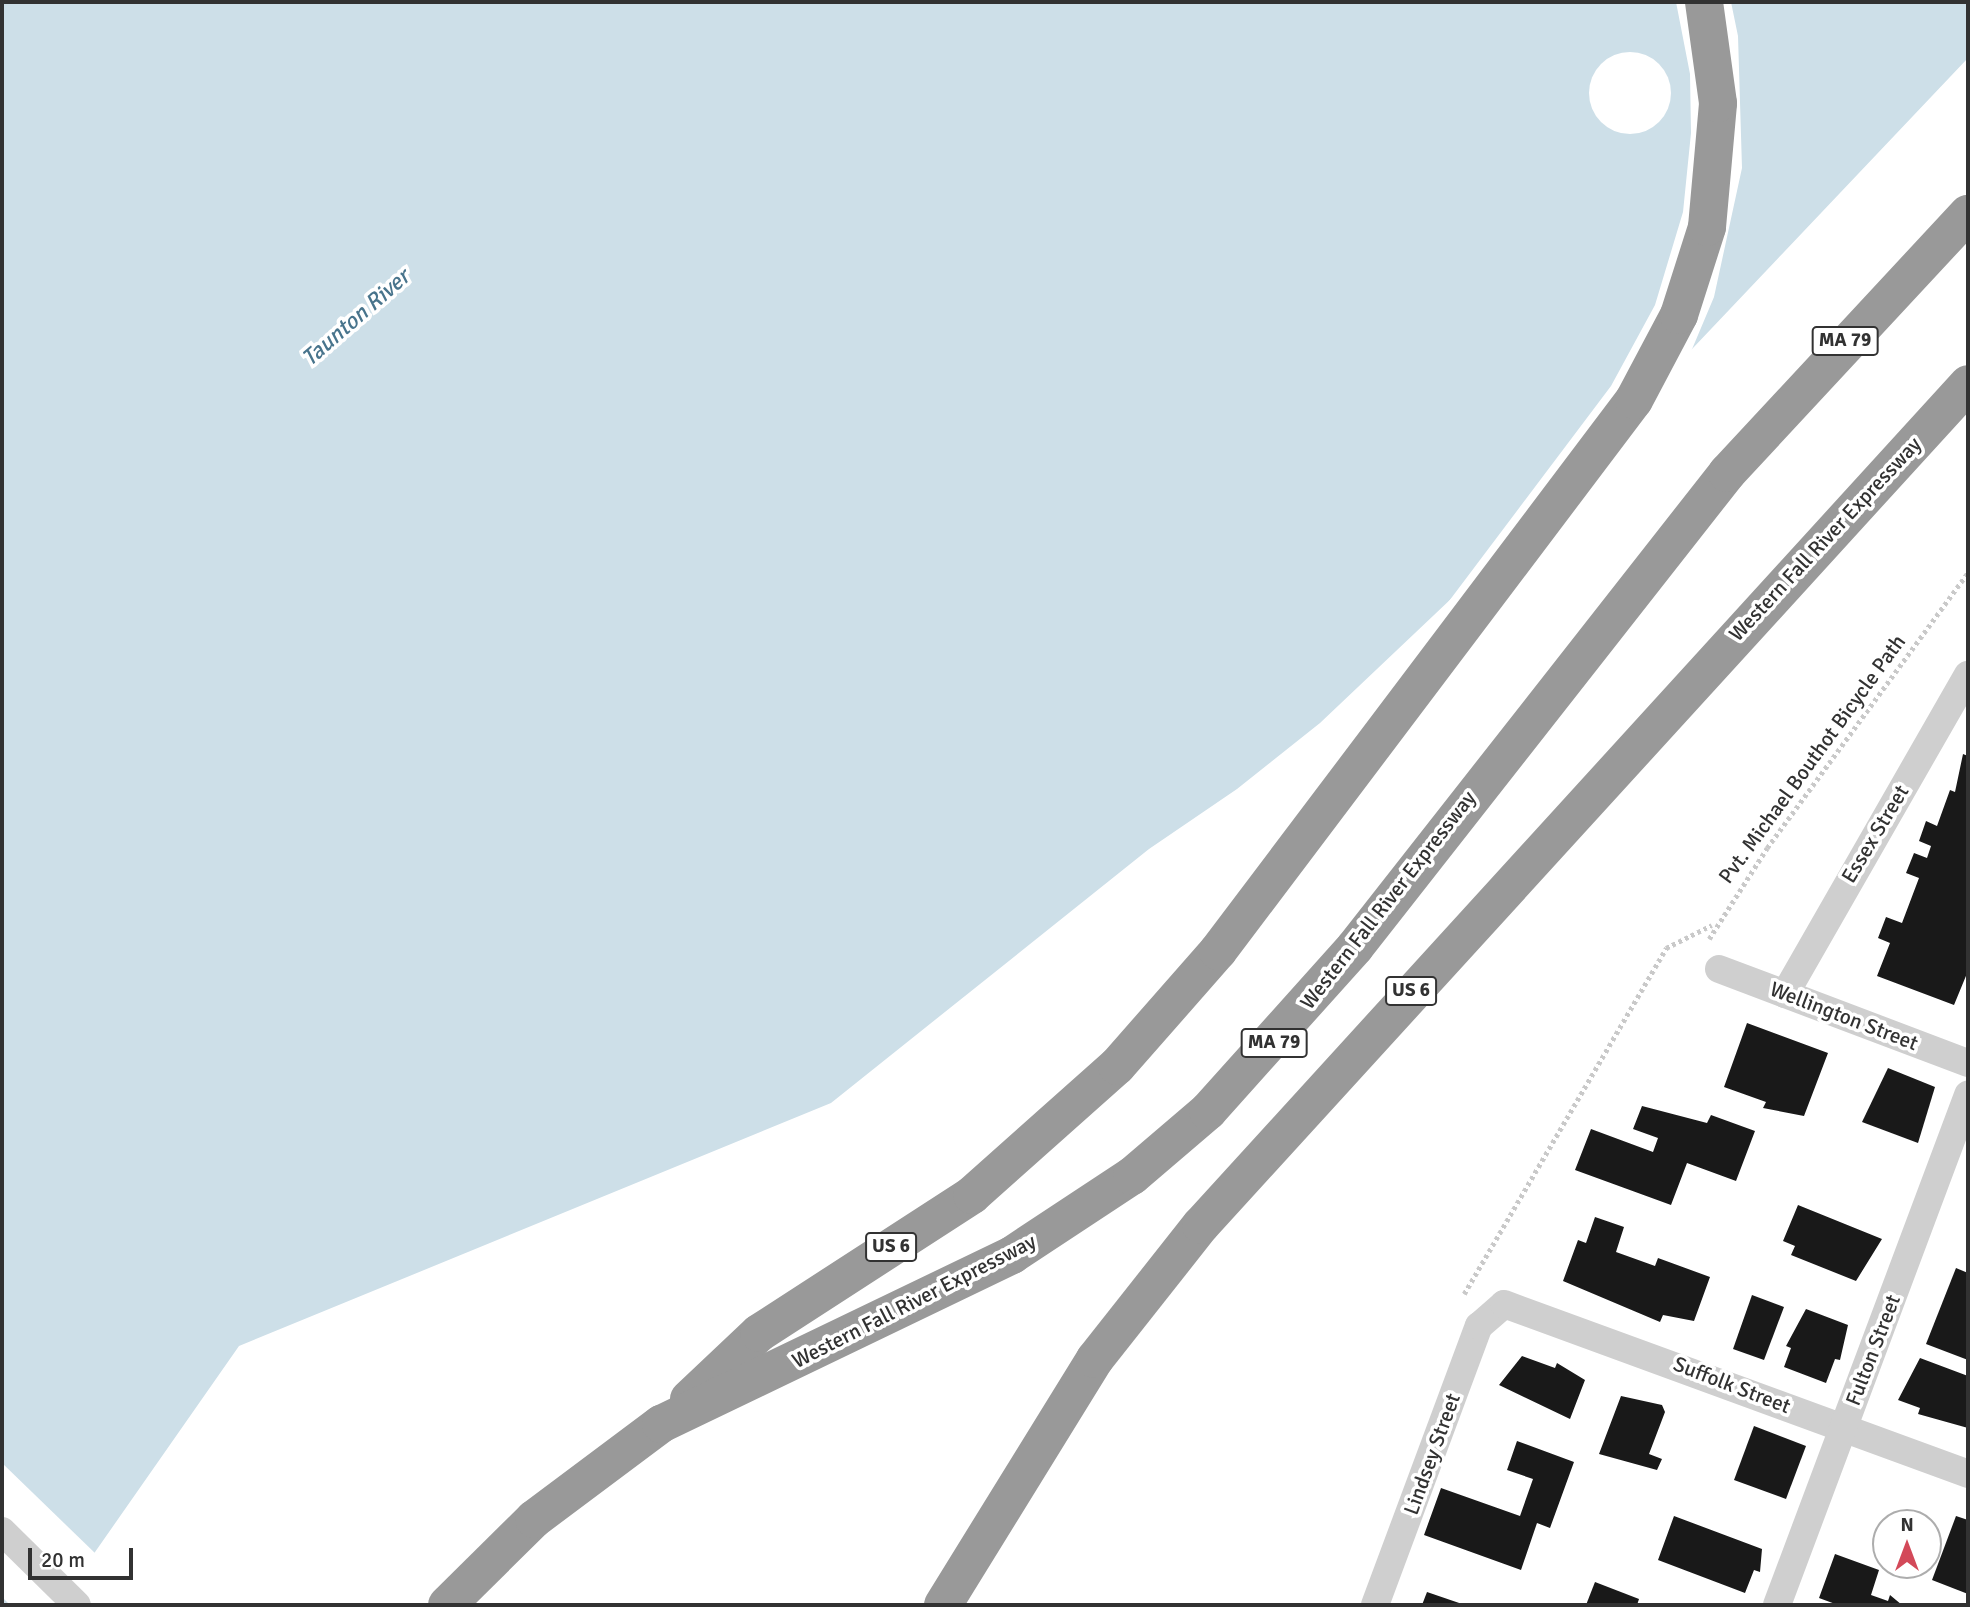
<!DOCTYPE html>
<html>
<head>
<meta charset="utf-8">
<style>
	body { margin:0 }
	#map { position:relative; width:1970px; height:1607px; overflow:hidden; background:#fff; font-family:Signika,sans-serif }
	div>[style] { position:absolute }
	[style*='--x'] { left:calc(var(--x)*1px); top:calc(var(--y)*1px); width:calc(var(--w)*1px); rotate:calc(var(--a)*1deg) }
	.water>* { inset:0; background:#cddfe8 }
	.pier>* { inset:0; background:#fff }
	.round { border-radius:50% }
	.building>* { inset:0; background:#191919 }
	.path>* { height:4.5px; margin-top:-2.25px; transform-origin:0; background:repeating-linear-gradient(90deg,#c9c9c9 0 3.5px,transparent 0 7px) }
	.street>* { height:28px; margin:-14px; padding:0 14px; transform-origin:14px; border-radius:14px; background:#cfcfcf }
	.highway>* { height:38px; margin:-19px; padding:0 19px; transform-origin:19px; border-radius:19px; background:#999 }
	span { translate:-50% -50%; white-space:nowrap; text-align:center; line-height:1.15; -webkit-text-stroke:7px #fff; paint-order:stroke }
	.shield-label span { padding:2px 5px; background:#fff; border:2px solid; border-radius:5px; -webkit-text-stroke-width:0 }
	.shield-label { font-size:19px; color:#323232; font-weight:700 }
	.street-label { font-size:21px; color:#323232 }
	.water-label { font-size:23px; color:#48748c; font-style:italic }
	.frame { position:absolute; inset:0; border:4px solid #323232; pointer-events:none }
	.north { position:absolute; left:1872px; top:1509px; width:70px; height:70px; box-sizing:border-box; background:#fff; border:2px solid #adadad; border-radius:50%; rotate:0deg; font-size:19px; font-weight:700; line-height:28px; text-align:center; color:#323232 }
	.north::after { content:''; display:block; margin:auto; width:24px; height:32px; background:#d34959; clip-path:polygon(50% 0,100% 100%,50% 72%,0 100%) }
	.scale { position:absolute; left:28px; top:1548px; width:105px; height:32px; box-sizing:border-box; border:4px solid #323232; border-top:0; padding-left:9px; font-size:21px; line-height:24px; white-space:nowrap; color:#323232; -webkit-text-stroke:5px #fff; paint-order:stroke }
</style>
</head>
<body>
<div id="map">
	<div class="water">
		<i style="clip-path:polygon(2px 2px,1968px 2px,1968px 58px,1491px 561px,1320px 723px,1237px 789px,1149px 849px,831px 1103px,239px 1346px,58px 1605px,2px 1605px)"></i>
	</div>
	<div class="pier">
		<i style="clip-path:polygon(1676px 2px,1731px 2px,1738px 36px,1742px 168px,1714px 297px,1690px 354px,1431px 625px,1611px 386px,1655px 305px,1683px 212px,1691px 133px,1690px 74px)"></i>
		<i class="round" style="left:1589px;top:52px;width:82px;height:82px"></i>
		<i style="clip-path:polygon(2px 1463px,97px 1555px,62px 1605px,10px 1605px,2px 1597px)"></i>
	</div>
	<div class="building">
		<i style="clip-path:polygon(1963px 754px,1968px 756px,1968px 971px,1954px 1005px,1877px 976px,1890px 943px,1878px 938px,1886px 917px,1902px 923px,1919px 878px,1906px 873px,1914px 853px,1927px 858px,1931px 846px,1919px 841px,1926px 821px,1937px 826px,1950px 790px,1955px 792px)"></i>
		<i style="clip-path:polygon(1747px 1023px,1828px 1053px,1804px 1116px,1763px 1108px,1766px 1102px,1724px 1087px)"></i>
		<i style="clip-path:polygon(1888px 1068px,1935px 1087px,1918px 1143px,1862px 1122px)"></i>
		<i style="clip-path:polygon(1642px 1106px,1707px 1123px,1711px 1115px,1755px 1131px,1736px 1181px,1687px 1163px,1671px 1205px,1575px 1170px,1591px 1129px,1653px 1152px,1658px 1138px,1633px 1129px)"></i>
		<i style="clip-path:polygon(1798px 1205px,1882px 1239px,1856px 1281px,1791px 1255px,1795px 1246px,1783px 1241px)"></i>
		<i style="clip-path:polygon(1595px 1217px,1624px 1227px,1616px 1252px,1655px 1266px,1658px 1258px,1710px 1277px,1694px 1321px,1663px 1315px,1660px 1322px,1563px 1281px,1578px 1240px,1586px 1243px)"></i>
		<i style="clip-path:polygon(1956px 1268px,1968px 1273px,1968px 1360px,1926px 1344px)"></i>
		<i style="clip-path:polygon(1752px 1295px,1784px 1307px,1764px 1360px,1733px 1349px)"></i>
		<i style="clip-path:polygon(1806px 1309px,1848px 1325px,1840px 1360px,1835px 1359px,1826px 1383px,1784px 1367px,1791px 1348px,1786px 1346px)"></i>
		<i style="clip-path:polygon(1522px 1356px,1555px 1368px,1557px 1363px,1585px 1380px,1570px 1419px,1499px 1385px)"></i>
		<i style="clip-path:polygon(1920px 1358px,1968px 1376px,1968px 1428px,1918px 1414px,1920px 1408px,1898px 1400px)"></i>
		<i style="clip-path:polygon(1621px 1396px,1662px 1405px,1665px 1412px,1649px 1454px,1662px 1459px,1657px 1470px,1599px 1454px)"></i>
		<i style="clip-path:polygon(1754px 1426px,1806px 1446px,1786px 1499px,1734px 1480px)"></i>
		<i style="clip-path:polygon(1517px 1441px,1574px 1462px,1550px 1528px,1537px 1523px,1521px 1570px,1424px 1535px,1441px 1488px,1520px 1516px,1533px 1479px,1507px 1470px)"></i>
		<i style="clip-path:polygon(1674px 1516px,1762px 1549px,1760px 1572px,1754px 1570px,1745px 1593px,1658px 1560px)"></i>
		<i style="clip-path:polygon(1956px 1516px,1968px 1520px,1968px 1594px,1932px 1580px)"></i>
		<i style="clip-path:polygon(1835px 1554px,1879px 1570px,1871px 1595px,1888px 1601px,1890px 1595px,1902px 1605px,1838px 1605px,1819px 1598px)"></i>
		<i style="clip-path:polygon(1595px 1582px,1639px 1599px,1637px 1605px,1586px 1605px)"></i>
		<i style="clip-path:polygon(1427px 1592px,1465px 1605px,1422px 1605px)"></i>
	</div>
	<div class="path">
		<i style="--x:1709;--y:939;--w:108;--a:-57.5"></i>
		<i style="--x:1767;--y:848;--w:341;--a:-53.9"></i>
		<i style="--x:1464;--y:1294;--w:401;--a:-59.7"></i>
		<i style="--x:1666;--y:948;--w:51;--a:-26.6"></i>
	</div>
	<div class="street">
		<i style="--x:1719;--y:969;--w:266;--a:20.7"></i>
		<i style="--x:1785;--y:994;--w:368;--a:-60.2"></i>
		<i style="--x:2;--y:1531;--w:105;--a:44.6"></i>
		<i style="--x:1375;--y:1605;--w:298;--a:-69.6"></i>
		<i style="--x:1479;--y:1326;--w:33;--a:-41"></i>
		<i style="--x:1504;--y:1304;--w:494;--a:20.1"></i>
		<i style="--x:1777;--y:1605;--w:545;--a:-69.47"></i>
	</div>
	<div class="highway">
		<i style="--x:689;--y:1399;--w:96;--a:-43.3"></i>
		<i style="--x:759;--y:1333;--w:254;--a:-32.9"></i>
		<i style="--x:972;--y:1195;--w:194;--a:-41.7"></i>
		<i style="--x:1117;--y:1066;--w:153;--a:-48.7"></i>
		<i style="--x:1218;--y:951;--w:690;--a:-52.95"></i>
		<i style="--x:1634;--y:400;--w:96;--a:-62.1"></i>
		<i style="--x:1679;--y:315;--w:92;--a:-72.3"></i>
		<i style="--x:1707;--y:227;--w:124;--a:-84.9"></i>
		<i style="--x:1718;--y:103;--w:102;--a:-97.9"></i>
		<i style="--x:447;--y:1605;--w:122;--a:-44.7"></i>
		<i style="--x:534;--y:1519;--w:159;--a:-36.8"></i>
		<i style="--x:661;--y:1424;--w:390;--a:-25.7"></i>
		<i style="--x:1012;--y:1255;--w:144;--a:-33.4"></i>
		<i style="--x:1132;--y:1176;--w:100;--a:-40.5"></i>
		<i style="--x:1208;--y:1111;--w:220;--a:-48.1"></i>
		<i style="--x:1355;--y:947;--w:603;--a:-51.87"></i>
		<i style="--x:1727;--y:473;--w:354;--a:-47.1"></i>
		<i style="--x:943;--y:1605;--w:289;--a:-58.3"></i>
		<i style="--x:1095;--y:1359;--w:171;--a:-51.7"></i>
		<i style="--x:1201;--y:1225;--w:1138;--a:-47.63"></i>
	</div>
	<div class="shield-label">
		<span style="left:1845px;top:341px">MA 79</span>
		<span style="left:1411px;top:991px">US 6</span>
		<span style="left:1274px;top:1043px">MA 79</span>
		<span style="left:891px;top:1247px">US 6</span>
	</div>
	<div class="street-label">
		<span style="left:1825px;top:539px;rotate:-47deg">Western Fall River Expressway</span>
		<span style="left:1812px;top:759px;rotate:-54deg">Pvt. Michael Bouthot Bicycle Path</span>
		<span style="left:1875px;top:834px;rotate:-59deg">Essex Street</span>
		<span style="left:1388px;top:900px;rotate:-52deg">Western Fall River Expressway</span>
		<span style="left:1844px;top:1016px;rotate:21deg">Wellington Street</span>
		<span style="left:914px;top:1301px;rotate:-27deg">Western Fall River Expressway</span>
		<span style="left:1873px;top:1350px;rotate:-69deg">Fulton Street</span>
		<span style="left:1732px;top:1385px;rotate:21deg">Suffolk Street</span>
		<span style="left:1432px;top:1454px;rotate:-70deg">Lindsey Street</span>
	</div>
	<div class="water-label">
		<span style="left:356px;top:318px;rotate:-41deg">Taunton River</span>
	</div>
	<div class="frame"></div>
	<div class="north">N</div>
	<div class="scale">20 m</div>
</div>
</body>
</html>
